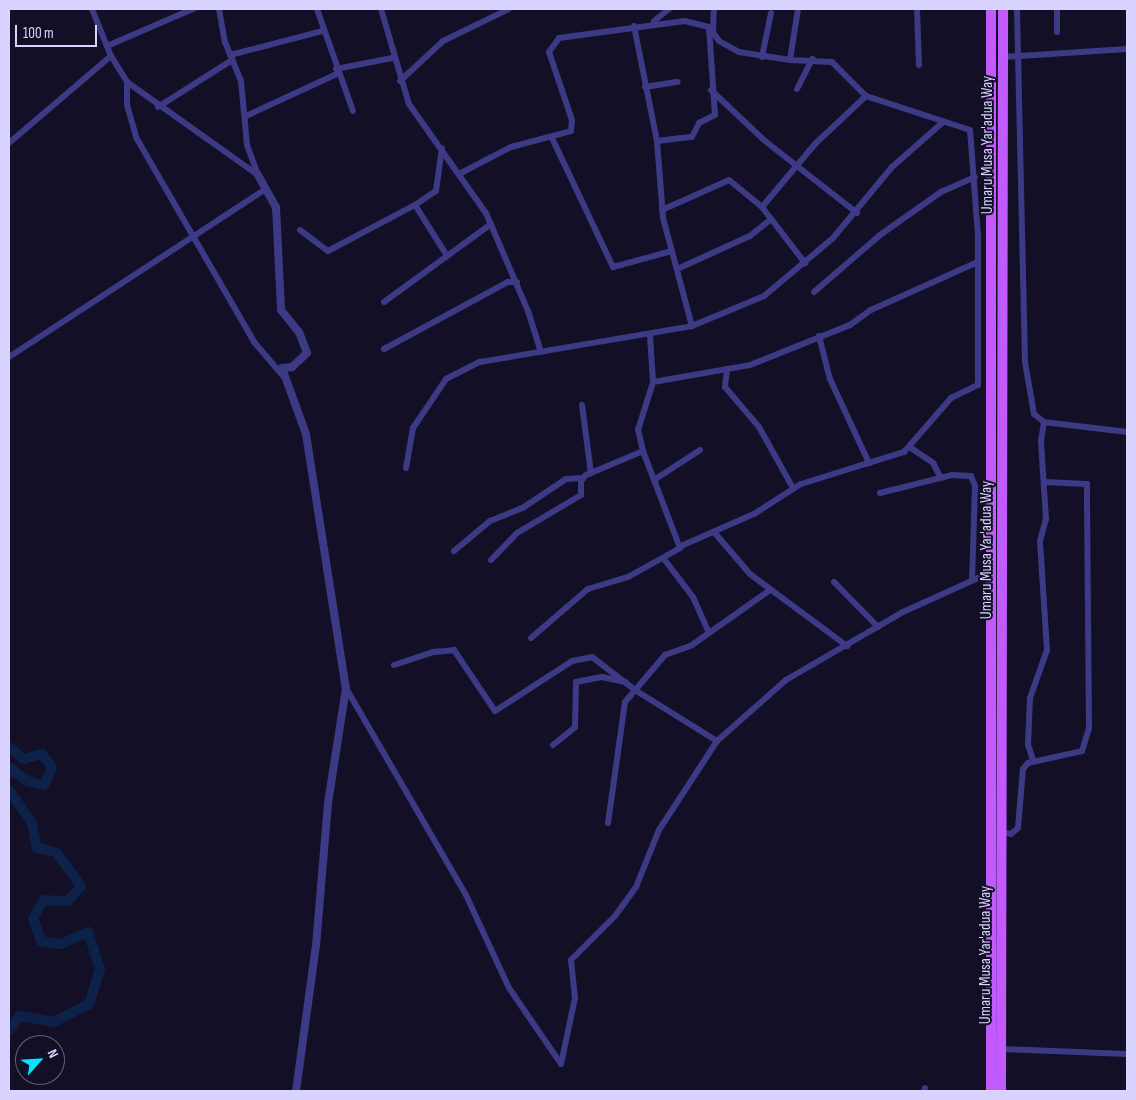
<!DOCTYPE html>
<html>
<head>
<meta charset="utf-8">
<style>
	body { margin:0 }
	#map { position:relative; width:1136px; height:1100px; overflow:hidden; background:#130f26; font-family:"Sofia Sans Condensed",sans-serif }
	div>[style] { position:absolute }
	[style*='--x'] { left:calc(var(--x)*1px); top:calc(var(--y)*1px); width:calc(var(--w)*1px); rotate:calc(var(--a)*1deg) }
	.river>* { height:10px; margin:-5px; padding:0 5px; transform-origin:5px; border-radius:5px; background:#0c2248 }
	.minor>* { height:6px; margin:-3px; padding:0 3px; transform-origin:3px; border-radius:3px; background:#3d3a85 }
	.tertiary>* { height:8px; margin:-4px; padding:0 4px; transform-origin:4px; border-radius:4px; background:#3d3a85 }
	.primary>* { height:10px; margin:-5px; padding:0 5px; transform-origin:5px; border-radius:5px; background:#c25bff }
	span { translate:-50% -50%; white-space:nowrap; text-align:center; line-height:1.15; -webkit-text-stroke:4px #130f26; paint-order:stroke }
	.street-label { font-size:16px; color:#d9d4ff }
	.frame { position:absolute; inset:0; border:10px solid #d9d4ff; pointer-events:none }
	.north { position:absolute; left:15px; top:1035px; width:50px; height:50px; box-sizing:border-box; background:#130f26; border:1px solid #625e7d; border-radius:50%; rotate:64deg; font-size:14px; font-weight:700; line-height:20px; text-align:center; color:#d9d4ff }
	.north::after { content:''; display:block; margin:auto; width:18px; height:22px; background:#00e5ff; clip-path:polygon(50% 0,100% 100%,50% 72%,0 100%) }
	.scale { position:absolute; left:15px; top:25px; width:82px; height:22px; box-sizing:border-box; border:2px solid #d9d4ff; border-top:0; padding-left:6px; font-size:15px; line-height:18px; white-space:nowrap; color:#d9d4ff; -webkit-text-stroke:4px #130f26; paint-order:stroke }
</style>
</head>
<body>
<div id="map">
	<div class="river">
		<i style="--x:9;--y:747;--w:19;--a:39"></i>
		<i style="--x:24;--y:759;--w:19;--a:-16"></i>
		<i style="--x:42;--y:754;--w:17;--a:54"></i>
		<i style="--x:52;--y:768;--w:19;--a:115"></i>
		<i style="--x:44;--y:785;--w:17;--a:-167"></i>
		<i style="--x:27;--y:781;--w:21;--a:-141"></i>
		<i style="--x:11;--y:768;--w:6;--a:108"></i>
		<i style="--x:9;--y:790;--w:40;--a:55.1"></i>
		<i style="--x:32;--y:823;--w:25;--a:79"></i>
		<i style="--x:37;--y:848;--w:19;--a:12"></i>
		<i style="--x:56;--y:852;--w:42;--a:53.7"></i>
		<i style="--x:81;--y:886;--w:20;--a:131"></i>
		<i style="--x:68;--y:901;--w:24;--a:-178"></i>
		<i style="--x:44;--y:900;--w:21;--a:121"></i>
		<i style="--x:33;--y:918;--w:24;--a:71"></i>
		<i style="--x:41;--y:941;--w:20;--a:9"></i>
		<i style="--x:61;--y:944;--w:30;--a:-24"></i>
		<i style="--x:88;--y:932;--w:39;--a:72"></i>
		<i style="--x:100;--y:969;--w:37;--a:107"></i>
		<i style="--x:89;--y:1004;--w:39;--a:153"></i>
		<i style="--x:54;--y:1022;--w:35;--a:-170"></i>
		<i style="--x:20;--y:1016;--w:18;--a:128"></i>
	</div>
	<div class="minor">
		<i style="--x:92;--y:9;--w:51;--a:68"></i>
		<i style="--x:111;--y:56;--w:31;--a:58"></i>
		<i style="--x:127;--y:82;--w:161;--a:35.4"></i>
		<i style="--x:219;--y:9;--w:34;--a:80"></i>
		<i style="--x:225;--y:42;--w:42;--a:67.7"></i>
		<i style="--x:241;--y:81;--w:64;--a:84.6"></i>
		<i style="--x:247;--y:145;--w:32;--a:70"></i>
		<i style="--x:317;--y:9;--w:108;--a:70.6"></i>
		<i style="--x:381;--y:9;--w:99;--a:73.6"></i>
		<i style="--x:409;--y:104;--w:133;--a:54.8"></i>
		<i style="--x:486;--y:213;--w:107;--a:66.8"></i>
		<i style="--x:528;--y:311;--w:43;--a:72.4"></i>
		<i style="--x:917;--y:9;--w:56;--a:88"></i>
		<i style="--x:1017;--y:9;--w:353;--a:88.7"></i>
		<i style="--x:1025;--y:362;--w:53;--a:80.2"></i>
		<i style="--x:1034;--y:414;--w:13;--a:39"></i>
		<i style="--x:1044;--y:422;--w:84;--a:6.9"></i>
		<i style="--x:654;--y:21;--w:19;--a:-39"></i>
		<i style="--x:634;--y:26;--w:117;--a:78.7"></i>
		<i style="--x:657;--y:141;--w:77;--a:85.5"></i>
		<i style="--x:663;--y:218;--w:112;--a:75"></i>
		<i style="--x:713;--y:32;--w:23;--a:-88"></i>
		<i style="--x:1057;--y:32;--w:23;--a:-90"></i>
		<i style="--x:107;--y:46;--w:94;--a:-23.3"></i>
		<i style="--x:230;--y:55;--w:96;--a:-14.5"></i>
		<i style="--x:762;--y:57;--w:45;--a:-78.4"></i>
		<i style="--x:1003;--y:57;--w:124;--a:-3.7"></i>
		<i style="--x:336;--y:69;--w:57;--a:-11.1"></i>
		<i style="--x:400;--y:81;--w:59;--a:-42.9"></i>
		<i style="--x:443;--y:41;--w:73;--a:-25.9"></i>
		<i style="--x:127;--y:82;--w:23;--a:90"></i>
		<i style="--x:127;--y:105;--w:35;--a:74"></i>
		<i style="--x:137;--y:139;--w:234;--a:60"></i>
		<i style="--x:254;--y:342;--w:46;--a:49.4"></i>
		<i style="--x:645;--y:87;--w:33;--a:-9"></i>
		<i style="--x:797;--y:89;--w:34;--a:-63"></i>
		<i style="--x:711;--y:90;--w:74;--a:43.4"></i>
		<i style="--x:765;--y:141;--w:117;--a:38"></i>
		<i style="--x:158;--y:107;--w:88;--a:-32.4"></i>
		<i style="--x:246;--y:116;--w:100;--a:-24.8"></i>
		<i style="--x:552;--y:138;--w:143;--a:64.7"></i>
		<i style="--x:613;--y:267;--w:61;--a:-15.2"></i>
		<i style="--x:657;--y:141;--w:35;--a:-7"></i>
		<i style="--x:692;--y:137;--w:16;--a:-63"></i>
		<i style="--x:699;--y:123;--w:18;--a:-27"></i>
		<i style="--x:715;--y:115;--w:87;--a:-93.9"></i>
		<i style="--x:9;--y:143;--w:134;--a:-40.5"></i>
		<i style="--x:461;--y:173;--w:56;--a:-27.5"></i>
		<i style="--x:511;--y:147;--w:62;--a:-14.9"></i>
		<i style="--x:571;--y:131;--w:11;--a:-85"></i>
		<i style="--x:572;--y:120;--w:72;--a:-108.7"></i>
		<i style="--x:549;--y:52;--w:17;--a:-54"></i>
		<i style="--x:559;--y:38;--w:127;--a:-7.7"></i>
		<i style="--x:685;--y:21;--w:25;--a:14"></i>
		<i style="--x:709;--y:27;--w:17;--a:54"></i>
		<i style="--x:719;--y:41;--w:23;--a:29"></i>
		<i style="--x:739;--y:52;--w:52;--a:8.9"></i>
		<i style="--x:790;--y:60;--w:52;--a:-81.1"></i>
		<i style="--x:415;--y:205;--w:58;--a:57.7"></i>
		<i style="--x:762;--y:207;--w:82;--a:-49.9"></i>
		<i style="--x:815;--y:144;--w:70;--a:-43.3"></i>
		<i style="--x:662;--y:210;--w:73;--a:-24.1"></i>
		<i style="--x:729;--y:180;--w:43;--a:39.3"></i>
		<i style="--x:762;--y:207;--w:71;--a:52.5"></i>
		<i style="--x:300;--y:230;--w:35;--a:37"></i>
		<i style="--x:328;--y:251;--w:98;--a:-27.9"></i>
		<i style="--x:415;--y:205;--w:25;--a:-34"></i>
		<i style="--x:436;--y:191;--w:43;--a:-82.1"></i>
		<i style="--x:677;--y:269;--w:80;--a:-24.3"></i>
		<i style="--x:750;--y:236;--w:27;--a:-39"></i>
		<i style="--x:814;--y:292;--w:87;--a:-40.8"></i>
		<i style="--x:880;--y:235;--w:75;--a:-35.2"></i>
		<i style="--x:941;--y:192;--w:37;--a:-24"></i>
		<i style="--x:384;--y:302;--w:132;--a:-36.1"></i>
		<i style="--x:819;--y:336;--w:44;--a:75.7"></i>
		<i style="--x:830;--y:379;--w:93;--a:65.1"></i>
		<i style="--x:384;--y:349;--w:141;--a:-28.4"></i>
		<i style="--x:508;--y:282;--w:9;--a:0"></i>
		<i style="--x:9;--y:357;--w:308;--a:-33.2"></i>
		<i style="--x:727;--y:370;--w:17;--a:97"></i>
		<i style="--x:725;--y:387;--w:52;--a:49.6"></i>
		<i style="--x:759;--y:427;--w:70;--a:60.9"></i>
		<i style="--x:653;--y:382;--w:98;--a:-9.9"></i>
		<i style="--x:750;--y:365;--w:108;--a:-21.8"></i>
		<i style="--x:850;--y:325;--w:26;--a:-36"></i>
		<i style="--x:871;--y:310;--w:117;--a:-24.2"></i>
		<i style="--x:582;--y:405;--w:69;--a:82.5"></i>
		<i style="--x:911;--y:448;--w:27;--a:34"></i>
		<i style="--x:933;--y:463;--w:17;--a:62"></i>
		<i style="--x:406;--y:468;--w:41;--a:-80.1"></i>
		<i style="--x:413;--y:428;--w:59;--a:-56"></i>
		<i style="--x:446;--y:379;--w:38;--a:-27"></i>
		<i style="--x:480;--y:362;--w:215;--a:-9.6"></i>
		<i style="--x:692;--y:326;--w:78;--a:-22.6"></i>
		<i style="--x:764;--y:296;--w:90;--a:-40"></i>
		<i style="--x:833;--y:238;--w:92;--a:-50.3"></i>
		<i style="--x:892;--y:167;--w:67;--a:-41.3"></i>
		<i style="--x:654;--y:480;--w:55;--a:-33.1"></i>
		<i style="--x:880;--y:493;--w:74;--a:-14"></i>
		<i style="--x:952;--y:475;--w:19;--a:3"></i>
		<i style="--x:971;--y:476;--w:11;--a:68"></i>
		<i style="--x:975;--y:486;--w:93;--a:91.8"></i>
		<i style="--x:714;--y:532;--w:55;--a:49.4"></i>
		<i style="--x:750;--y:574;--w:121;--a:36.6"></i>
		<i style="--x:681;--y:546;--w:80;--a:-23.7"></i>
		<i style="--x:754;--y:514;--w:56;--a:-32.6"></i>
		<i style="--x:801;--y:484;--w:108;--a:-17.3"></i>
		<i style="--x:904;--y:452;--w:72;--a:-49"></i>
		<i style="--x:951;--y:398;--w:30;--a:-26"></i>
		<i style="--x:978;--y:385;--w:149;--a:-90"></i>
		<i style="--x:978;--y:236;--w:106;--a:-94.3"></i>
		<i style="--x:970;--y:130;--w:109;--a:-161.9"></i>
		<i style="--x:866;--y:96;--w:48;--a:-135"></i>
		<i style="--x:832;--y:62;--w:42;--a:-177.3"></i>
		<i style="--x:454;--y:551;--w:47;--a:-39.8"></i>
		<i style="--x:490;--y:521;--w:37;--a:-22"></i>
		<i style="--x:524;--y:507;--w:50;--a:-33.7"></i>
		<i style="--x:566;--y:479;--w:17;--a:-3"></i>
		<i style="--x:664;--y:559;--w:48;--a:52.7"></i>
		<i style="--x:693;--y:597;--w:39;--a:66"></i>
		<i style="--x:491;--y:560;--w:37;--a:-46"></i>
		<i style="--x:517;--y:533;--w:74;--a:-30.7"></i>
		<i style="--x:581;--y:495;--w:14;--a:-90"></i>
		<i style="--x:581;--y:481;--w:8;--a:-50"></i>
		<i style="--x:586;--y:475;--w:62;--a:-22.8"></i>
		<i style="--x:643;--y:451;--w:22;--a:-103"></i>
		<i style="--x:638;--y:430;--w:50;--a:-72.6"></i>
		<i style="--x:653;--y:382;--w:46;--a:-93.7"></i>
		<i style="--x:834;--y:582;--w:63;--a:45.6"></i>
		<i style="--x:531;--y:638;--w:75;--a:-40.7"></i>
		<i style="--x:588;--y:589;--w:42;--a:-16.7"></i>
		<i style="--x:628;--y:577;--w:60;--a:-29.1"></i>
		<i style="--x:680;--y:548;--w:104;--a:-110.9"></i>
		<i style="--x:394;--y:665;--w:41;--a:-18.4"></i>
		<i style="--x:433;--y:652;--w:21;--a:-5"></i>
		<i style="--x:454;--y:650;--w:73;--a:56.1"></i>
		<i style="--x:495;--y:711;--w:92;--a:-33"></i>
		<i style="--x:572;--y:661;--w:20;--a:-11"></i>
		<i style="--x:592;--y:657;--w:54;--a:37.5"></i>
		<i style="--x:635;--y:690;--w:97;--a:31.9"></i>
		<i style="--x:346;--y:688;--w:239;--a:59.9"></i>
		<i style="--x:466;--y:895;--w:102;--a:65.2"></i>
		<i style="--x:509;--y:988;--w:92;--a:55.6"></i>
		<i style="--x:553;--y:745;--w:28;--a:-39"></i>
		<i style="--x:575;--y:727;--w:45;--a:-88.7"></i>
		<i style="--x:576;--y:682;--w:26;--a:-11"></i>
		<i style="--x:602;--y:677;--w:24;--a:12"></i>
		<i style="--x:1033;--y:760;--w:16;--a:-108"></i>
		<i style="--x:1028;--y:745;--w:47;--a:-87.6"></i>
		<i style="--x:1030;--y:698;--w:51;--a:-70.5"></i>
		<i style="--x:1047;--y:650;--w:109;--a:-93.7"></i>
		<i style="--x:1040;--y:541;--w:23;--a:-75"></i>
		<i style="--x:1046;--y:519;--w:78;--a:-93.7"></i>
		<i style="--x:1041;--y:441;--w:19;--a:-81"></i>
		<i style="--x:608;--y:823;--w:122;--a:-82"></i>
		<i style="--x:625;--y:702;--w:62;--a:-49.6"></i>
		<i style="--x:665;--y:655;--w:29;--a:-20"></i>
		<i style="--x:692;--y:645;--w:95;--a:-35.2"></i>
		<i style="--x:1001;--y:832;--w:10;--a:11"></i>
		<i style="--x:1011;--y:834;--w:9;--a:-41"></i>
		<i style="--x:1018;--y:828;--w:59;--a:-85.2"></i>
		<i style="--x:1023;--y:769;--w:8;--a:-50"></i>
		<i style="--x:1028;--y:763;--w:55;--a:-12.5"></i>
		<i style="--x:1082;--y:751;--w:24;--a:-73"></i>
		<i style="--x:1089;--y:728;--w:244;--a:-90.5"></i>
		<i style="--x:1087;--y:484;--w:43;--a:-177.3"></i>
		<i style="--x:1001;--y:1049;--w:126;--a:2.3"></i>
		<i style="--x:561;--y:1064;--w:67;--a:-78"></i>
		<i style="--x:575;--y:998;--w:38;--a:-96"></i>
		<i style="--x:571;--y:960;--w:62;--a:-45"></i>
		<i style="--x:615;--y:916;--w:36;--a:-54"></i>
		<i style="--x:636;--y:887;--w:61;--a:-68"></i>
		<i style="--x:659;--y:830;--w:106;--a:-56.9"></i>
		<i style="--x:717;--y:741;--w:92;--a:-41.5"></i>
		<i style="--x:786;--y:680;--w:135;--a:-30.2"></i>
		<i style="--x:903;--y:612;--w:97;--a:-24.4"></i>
		<i style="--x:924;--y:1091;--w:3;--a:-72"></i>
	</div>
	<div class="tertiary">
		<i style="--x:258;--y:175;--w:37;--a:61"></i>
		<i style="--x:276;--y:207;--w:103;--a:87.2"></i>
		<i style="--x:281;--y:310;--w:28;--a:51"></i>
		<i style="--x:299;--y:332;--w:22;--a:69"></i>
		<i style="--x:307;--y:353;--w:21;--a:137"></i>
		<i style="--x:292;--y:367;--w:10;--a:174"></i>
		<i style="--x:282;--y:368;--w:70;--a:70"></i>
		<i style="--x:306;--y:434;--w:257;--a:81.1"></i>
		<i style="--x:346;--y:688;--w:116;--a:98.9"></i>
		<i style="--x:328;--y:803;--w:143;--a:94.8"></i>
		<i style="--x:316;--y:945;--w:147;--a:97.8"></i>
	</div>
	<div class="primary">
		<i style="--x:991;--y:9;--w:1082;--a:90"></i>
		<i style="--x:1001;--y:1091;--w:1082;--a:-89.89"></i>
	</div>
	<div class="street-label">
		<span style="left:988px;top:145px;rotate:-90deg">Umaru Musa Yar'adua Way</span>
		<span style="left:987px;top:550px;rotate:-90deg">Umaru Musa Yar'adua Way</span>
		<span style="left:986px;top:955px;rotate:-90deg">Umaru Musa Yar'adua Way</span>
	</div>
	<div class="frame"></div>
	<div class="north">N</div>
	<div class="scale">100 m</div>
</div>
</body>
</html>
